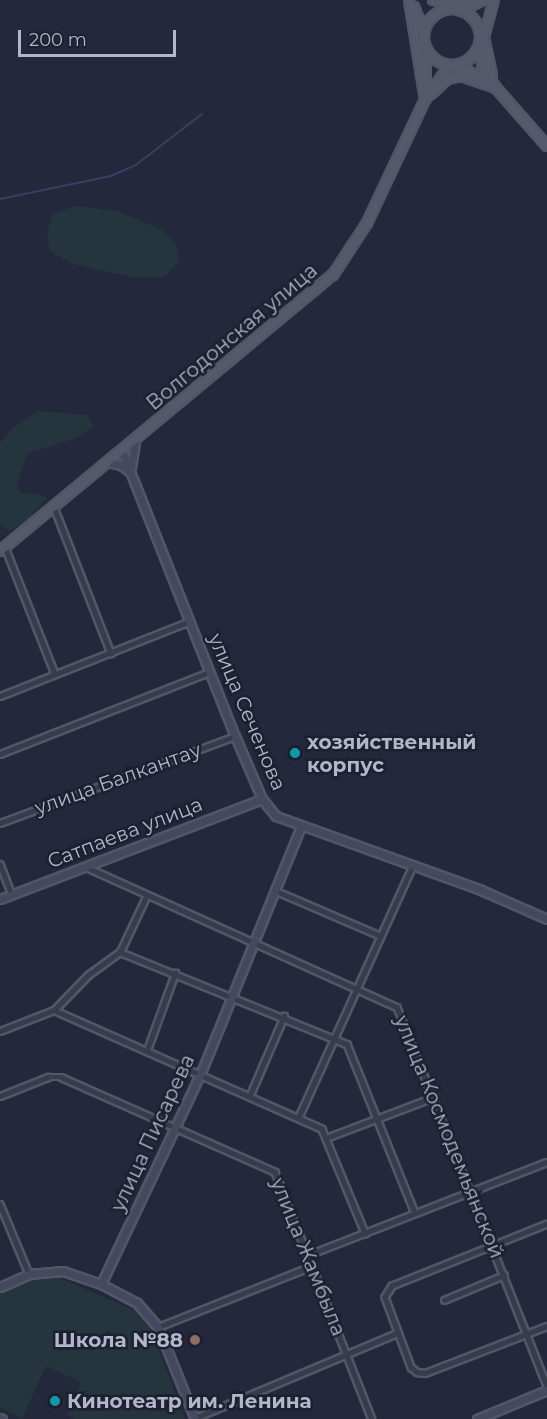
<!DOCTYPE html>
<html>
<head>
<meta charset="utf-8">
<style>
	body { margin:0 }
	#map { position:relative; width:547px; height:1419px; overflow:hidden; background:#23283c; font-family:Montserrat,sans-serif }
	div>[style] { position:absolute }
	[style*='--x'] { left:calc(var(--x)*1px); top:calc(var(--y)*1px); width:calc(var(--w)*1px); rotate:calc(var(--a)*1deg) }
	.green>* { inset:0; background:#25353d }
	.stream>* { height:1.5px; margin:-0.75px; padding:0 0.75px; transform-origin:0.75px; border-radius:0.75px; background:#373f62 }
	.roads { filter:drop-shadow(2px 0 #525667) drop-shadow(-2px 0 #525667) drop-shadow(0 2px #525667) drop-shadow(0 -2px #525667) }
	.street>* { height:4.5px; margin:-2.25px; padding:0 2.25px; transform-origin:2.25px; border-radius:2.25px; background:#373b4c }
	.secondary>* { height:7px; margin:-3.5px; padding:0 3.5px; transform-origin:3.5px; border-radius:3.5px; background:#45495f }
	.primary>* { height:8px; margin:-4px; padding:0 4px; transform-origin:4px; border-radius:4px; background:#55596c }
	.primary>.ring { margin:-4px; padding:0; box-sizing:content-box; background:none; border:8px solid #55596c; border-radius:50% }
	.dots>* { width:16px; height:16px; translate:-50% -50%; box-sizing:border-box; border:3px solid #1c2031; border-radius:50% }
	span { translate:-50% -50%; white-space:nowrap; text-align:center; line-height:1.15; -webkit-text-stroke:5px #1c2031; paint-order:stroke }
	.street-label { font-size:20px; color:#b2b6c8 }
	.poi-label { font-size:20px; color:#b2b6c8; font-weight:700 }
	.left { translate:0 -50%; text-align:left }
	.right { translate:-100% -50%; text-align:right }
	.scale { position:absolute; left:18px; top:30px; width:158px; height:27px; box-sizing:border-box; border:3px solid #b2b6c8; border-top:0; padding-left:8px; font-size:18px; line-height:21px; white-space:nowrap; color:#b2b6c8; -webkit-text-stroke:4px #1c2031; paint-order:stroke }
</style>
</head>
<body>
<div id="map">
	<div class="green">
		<i style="clip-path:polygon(76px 206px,117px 211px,163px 230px,177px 246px,179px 261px,165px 277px,132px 277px,72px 264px,50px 251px,47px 235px,52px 214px)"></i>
		<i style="clip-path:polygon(38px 411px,87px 415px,94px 427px,76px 438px,27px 454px,17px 485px,21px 494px,38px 493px,47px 498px,24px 524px,9px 531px,0 525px,0 443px,15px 426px)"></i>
		<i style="clip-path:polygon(53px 1275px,140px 1313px,150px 1327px,185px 1419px,75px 1419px,67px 1415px,81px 1382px,46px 1366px,22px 1418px,0 1408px,0 1291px,36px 1277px)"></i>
	</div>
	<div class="stream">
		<i style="--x:0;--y:199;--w:113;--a:-11.7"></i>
		<i style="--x:111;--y:176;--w:27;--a:-24"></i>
		<i style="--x:136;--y:165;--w:83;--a:-37.7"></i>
	</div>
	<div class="roads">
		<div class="street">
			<i style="--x:54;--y:507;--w:157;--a:68.7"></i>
			<i style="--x:5;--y:547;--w:136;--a:68.5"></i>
			<i style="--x:0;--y:696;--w:204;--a:-21.5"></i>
			<i style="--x:0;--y:754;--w:225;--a:-21.4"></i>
			<i style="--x:0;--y:823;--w:251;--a:-20.3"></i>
			<i style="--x:0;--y:864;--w:33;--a:69"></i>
			<i style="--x:84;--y:866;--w:343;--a:24.3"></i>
			<i style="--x:397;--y:1007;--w:407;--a:68.4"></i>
			<i style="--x:274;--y:890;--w:116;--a:23.3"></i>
			<i style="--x:120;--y:952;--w:245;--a:22.1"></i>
			<i style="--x:347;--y:1044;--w:182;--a:68.1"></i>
			<i style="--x:54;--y:1010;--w:49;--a:-45.8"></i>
			<i style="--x:88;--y:975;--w:39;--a:-36"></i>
			<i style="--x:120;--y:952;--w:61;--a:-64.7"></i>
			<i style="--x:0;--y:1031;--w:58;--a:-21.3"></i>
			<i style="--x:54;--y:1010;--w:293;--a:23.9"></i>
			<i style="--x:322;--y:1129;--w:113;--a:67.5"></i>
			<i style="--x:147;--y:1050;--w:82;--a:-70"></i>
			<i style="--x:250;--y:1095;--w:86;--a:-66.7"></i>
			<i style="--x:0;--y:1096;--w:52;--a:-21.6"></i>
			<i style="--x:48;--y:1077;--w:13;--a:0"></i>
			<i style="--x:61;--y:1077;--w:234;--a:23.9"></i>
			<i style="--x:275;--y:1172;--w:265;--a:68.6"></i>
			<i style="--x:299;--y:1116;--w:276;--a:-65.6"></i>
			<i style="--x:326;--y:1138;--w:116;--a:-20.8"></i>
			<i style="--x:0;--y:1204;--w:76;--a:67.5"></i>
			<i style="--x:547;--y:1224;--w:167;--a:158.2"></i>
			<i style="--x:392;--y:1286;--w:13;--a:122"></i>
			<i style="--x:385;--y:1297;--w:75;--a:69.6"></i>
			<i style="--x:411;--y:1367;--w:8;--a:40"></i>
			<i style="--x:417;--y:1372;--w:8;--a:7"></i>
			<i style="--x:425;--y:1373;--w:131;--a:-21.1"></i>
			<i style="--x:308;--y:1255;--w:256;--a:-21.3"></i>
			<i style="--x:444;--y:1300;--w:65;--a:-22.6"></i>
			<i style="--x:158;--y:1327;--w:166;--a:-21.6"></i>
			<i style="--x:195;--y:1418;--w:219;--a:-22.8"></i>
		</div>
		<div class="secondary">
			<i style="--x:122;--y:451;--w:307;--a:68.4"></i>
			<i style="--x:235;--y:736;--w:69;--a:66.8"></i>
			<i style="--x:262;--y:799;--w:22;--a:51"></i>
			<i style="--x:276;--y:816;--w:218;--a:19.8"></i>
			<i style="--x:481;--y:890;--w:72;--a:23.7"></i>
			<i style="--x:107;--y:462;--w:14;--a:12"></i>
			<i style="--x:121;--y:465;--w:10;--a:37"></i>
			<i style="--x:131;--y:468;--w:30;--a:-81"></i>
			<i style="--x:0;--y:899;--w:280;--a:-20.9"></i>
			<i style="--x:101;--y:1284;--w:231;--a:-64.7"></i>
			<i style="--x:200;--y:1075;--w:269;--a:-67.9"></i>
			<i style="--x:0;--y:1287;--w:32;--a:-24"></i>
			<i style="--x:29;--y:1274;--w:34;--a:-5"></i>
			<i style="--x:63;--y:1271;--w:40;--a:18.9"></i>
			<i style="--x:101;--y:1284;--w:41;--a:27.8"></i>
			<i style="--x:137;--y:1303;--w:32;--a:49"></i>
			<i style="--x:158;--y:1327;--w:99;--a:68.1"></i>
			<i style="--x:0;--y:1418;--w:2;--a:27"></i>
			<i style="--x:477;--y:1419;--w:76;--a:-22.5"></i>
		</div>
		<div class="primary">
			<i style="--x:409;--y:0;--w:101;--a:80.9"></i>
			<i style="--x:433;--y:0;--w:24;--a:9"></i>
			<i style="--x:457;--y:4;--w:15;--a:-16"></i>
			<i style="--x:414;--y:7;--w:27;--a:68"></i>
			<i class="ring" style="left:424px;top:9px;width:48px;height:48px"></i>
			<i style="--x:461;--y:11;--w:25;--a:-27"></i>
			<i style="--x:479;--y:44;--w:20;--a:81"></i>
			<i style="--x:482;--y:64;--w:28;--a:60"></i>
			<i style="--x:496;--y:88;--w:77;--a:48.7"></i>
			<i style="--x:426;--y:48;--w:36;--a:90"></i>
			<i style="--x:458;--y:65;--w:31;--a:31"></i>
			<i style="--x:492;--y:75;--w:39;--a:-102"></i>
			<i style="--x:484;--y:37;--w:38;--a:-75"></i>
			<i style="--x:431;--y:94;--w:22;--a:-43"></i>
			<i style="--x:447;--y:79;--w:14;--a:-12"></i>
			<i style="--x:461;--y:76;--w:37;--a:19"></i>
			<i style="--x:0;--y:551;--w:433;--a:-39.7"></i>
			<i style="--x:333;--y:275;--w:62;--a:-56.8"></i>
			<i style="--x:367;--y:223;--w:136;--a:-64.8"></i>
			<i style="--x:425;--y:100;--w:43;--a:-54.5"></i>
		</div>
	</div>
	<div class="dots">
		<i style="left:295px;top:753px;background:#0f9aa8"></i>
		<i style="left:195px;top:1340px;background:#8d6e63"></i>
		<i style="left:55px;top:1401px;background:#0f9aa8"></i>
	</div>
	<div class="street-label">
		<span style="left:232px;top:337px;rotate:-40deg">Волгодонская улица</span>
		<span style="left:247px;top:712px;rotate:67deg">улица Сеченова</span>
		<span style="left:118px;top:779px;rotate:-20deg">улица Балкантау</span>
		<span style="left:125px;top:833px;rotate:-21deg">Сатпаева улица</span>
		<span style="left:153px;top:1133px;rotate:-65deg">улица Писарева</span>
		<span style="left:449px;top:1137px;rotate:68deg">улица Космодемьянской</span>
		<span style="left:308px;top:1257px;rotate:68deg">улица Жамбыла</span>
	</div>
	<div class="poi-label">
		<span class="left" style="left:307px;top:754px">хозяйственный<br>корпус</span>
		<span class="right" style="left:183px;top:1340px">Школа №88</span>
		<span class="left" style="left:67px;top:1401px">Кинотеатр им. Ленина</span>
	</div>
	<div class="scale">200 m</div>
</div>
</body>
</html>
